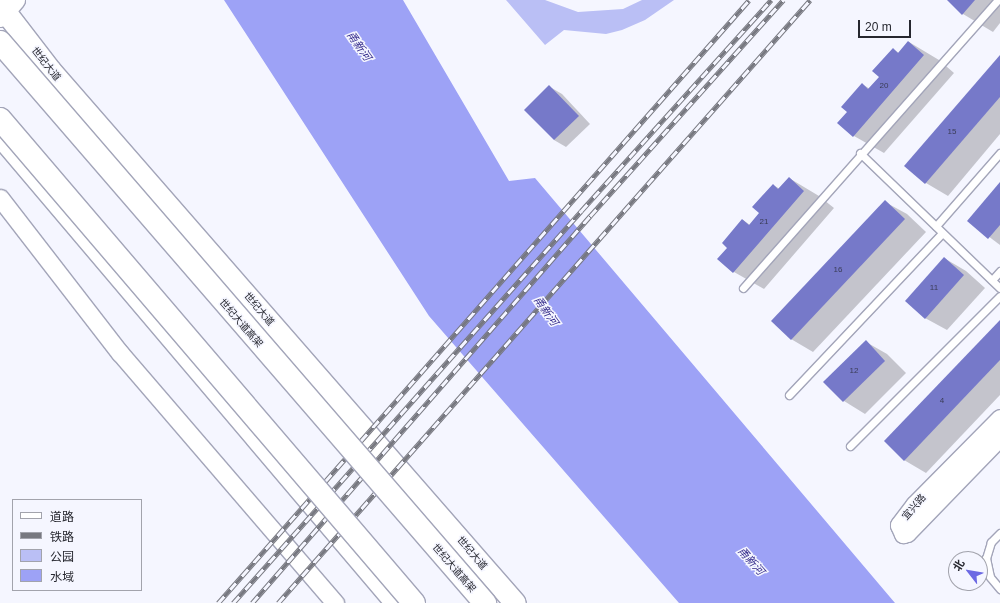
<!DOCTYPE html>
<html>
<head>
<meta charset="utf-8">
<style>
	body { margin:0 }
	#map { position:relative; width:1000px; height:603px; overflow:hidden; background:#f5f6ff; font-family:Arial,"Noto Sans SC",sans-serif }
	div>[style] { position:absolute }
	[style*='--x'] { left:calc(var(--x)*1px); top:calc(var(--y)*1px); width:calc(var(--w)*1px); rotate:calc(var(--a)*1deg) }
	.green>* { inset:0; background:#babff5 }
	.water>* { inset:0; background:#9da2f6 }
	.shadow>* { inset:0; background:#0003 }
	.building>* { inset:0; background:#7679c9 }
	.roads { filter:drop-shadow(1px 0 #a3a5b9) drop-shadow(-1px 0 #a3a5b9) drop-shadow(0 1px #a3a5b9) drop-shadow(0 -1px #a3a5b9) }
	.service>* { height:7px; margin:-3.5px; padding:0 3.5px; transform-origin:3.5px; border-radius:3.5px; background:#fff }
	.tertiary>* { height:17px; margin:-8.5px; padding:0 8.5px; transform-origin:8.5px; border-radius:8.5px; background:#fff }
	.secondary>* { height:19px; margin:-9.5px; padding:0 9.5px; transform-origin:9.5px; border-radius:9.5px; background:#fff }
	.primary>* { height:21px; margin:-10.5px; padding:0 10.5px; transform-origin:10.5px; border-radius:10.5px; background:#fff }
	.rail>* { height:4.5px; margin-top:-2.25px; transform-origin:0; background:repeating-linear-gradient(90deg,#f5f6ff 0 9px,#777880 0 18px); box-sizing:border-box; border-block:1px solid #777880 }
	.bridges { filter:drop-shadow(1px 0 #a3a5b9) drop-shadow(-1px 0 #a3a5b9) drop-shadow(0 1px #a3a5b9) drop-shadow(0 -1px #a3a5b9) }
	.trunk-bridge>* { height:22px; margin:-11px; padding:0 11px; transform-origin:11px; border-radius:11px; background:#fff }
	span { translate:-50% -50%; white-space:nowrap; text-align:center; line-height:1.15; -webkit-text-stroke:3px #f5f6ff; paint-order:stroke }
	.number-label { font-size:8px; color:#3a3c56 }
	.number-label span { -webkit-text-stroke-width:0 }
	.street-label { font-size:10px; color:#26272f }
	.water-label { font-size:11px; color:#372e8d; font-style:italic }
	.legend { position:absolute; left:12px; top:499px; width:130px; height:92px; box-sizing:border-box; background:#f5f6ff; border:1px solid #a2a3ac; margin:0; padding:5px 7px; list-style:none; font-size:12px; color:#26272f }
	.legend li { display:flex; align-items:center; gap:8px; height:20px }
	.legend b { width:20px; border:1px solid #a2a3ac }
	.north { position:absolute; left:948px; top:551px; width:40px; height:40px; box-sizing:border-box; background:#f5f6ff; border:1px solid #a2a3ac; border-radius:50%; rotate:301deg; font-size:11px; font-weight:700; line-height:16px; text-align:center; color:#26272f }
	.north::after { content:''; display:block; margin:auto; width:14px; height:18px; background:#6c69e3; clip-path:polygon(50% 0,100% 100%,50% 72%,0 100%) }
	.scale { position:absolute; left:858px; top:20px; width:53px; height:18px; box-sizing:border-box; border:2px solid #26272f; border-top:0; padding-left:5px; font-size:12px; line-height:14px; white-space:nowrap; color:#26272f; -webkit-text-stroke:3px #f5f6ff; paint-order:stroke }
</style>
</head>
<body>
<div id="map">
	<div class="green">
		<i style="clip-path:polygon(506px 0,545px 0,578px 12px,623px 9px,642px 0,674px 0,645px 20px,622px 30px,606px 34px,564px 30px,545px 45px)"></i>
	</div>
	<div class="water">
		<i style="clip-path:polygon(224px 0,403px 0,509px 181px,535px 178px,895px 603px,679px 603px,429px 316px)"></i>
	</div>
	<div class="shadow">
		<i style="clip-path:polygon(949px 0,1000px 0,1000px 23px,993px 32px,963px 14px)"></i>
		<i style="clip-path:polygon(909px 42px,939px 60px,954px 73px,884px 153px,854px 136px,862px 84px,870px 89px,880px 77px,893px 49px,899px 53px)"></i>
		<i style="clip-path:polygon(1000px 56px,1000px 134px,948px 196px,926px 183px,906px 166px)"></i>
		<i style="clip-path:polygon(550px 87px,562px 94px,590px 124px,566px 147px,554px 140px)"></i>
		<i style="clip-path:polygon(789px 178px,819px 196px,834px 208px,764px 289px,734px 272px,728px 247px,743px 220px,750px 225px,760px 213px,773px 185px,780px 189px)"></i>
		<i style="clip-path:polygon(1000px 184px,1000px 245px,968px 221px)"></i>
		<i style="clip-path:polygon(885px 202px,907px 214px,926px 232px,813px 352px,791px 339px)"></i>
		<i style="clip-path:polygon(944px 258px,966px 271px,985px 288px,947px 330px,925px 318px)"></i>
		<i style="clip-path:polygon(1000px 321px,1000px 395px,926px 473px,904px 460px)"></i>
		<i style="clip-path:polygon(866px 342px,887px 354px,906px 373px,865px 414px,844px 401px,825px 382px)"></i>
	</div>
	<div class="building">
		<i style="clip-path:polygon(947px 0,975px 0,962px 15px)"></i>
		<i style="clip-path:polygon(908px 41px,924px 55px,853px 137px,837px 123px,847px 112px,841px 107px,862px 83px,868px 89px,879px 77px,872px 71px,893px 48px,898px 53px)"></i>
		<i style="clip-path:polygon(1000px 55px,1000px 97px,925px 184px,904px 166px)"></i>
		<i style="clip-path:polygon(549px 85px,579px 116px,554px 140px,524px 110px)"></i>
		<i style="clip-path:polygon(789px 177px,804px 191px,733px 273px,717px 259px,727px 248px,722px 243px,742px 219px,749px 225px,759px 213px,752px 207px,773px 184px,778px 189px)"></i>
		<i style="clip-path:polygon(1000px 182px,1000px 225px,988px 239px,967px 221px)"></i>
		<i style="clip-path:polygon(885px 200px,905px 219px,791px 340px,771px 321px)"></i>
		<i style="clip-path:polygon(944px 257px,964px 275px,925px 319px,905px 301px)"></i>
		<i style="clip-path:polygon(1000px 320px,1000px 360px,904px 461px,884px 441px)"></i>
		<i style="clip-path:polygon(866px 340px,885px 361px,843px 402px,823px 382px)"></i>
	</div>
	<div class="roads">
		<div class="service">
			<i style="--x:860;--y:153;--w:194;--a:44"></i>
			<i style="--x:936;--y:226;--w:97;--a:-48.8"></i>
			<i style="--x:992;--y:280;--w:12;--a:-48"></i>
			<i style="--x:743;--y:288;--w:385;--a:-48.5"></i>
			<i style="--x:789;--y:395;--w:223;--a:-46.6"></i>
			<i style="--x:850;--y:446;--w:212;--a:-45"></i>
			<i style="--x:1000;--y:533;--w:13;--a:135"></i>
			<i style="--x:991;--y:542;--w:17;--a:107"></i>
			<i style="--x:986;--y:558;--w:19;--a:78"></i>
			<i style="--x:990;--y:577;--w:16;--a:50"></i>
		</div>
		<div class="tertiary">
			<i style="--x:0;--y:198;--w:196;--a:52.3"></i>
			<i style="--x:120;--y:353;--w:330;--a:49.3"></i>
			<i style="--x:1000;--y:418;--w:122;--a:134.7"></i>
			<i style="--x:914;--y:505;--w:25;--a:127"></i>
			<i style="--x:899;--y:525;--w:10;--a:66"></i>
			<i style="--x:903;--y:534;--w:4;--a:-14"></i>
			<i style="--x:907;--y:533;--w:134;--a:-45.9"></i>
		</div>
		<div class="secondary">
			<i style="--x:0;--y:17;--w:23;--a:-49"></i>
		</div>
		<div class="primary">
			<i style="--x:0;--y:5;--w:82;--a:52.4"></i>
			<i style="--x:50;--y:70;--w:707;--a:48.9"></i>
			<i style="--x:7;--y:144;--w:602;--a:49.72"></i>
		</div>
	</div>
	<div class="rail">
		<i style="--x:218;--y:603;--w:803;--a:-48.63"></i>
		<i style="--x:233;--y:603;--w:524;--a:-48.4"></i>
		<i style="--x:581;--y:211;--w:284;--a:-48"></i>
		<i style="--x:252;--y:603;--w:514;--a:-48.87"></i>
		<i style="--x:590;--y:216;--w:290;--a:-48.2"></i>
		<i style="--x:278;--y:603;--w:804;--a:-48.58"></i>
	</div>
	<div class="bridges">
		<div class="trunk-bridge">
			<i style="--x:0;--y:42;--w:742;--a:49.16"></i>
			<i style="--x:0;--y:119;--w:637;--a:49.46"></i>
		</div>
	</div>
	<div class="number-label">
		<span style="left:884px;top:86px">20</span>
		<span style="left:952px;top:132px">15</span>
		<span style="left:764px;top:222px">21</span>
		<span style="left:838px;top:270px">16</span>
		<span style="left:934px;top:288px">11</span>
		<span style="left:854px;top:371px">12</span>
		<span style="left:942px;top:401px">4</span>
	</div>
	<div class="street-label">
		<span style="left:46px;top:64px;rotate:51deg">世纪大道</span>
		<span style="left:259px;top:309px;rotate:49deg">世纪大道</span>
		<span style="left:241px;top:323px;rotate:49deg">世纪大道高架</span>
		<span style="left:914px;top:507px;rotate:-49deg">宜兴路</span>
		<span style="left:472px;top:553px;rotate:49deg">世纪大道</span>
		<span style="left:454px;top:568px;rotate:49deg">世纪大道高架</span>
	</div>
	<div class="water-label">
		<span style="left:359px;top:46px;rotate:55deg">甬新河</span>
		<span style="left:546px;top:311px;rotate:55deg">甬新河</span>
		<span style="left:751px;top:561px;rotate:48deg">甬新河</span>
	</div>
	<ul class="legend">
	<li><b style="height:5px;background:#fff"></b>道路</li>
	<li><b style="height:5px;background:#777880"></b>铁路</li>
	<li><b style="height:11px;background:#babff5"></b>公园</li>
	<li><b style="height:11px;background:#9da2f6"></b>水域</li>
	</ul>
	<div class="north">北</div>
	<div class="scale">20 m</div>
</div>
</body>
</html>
